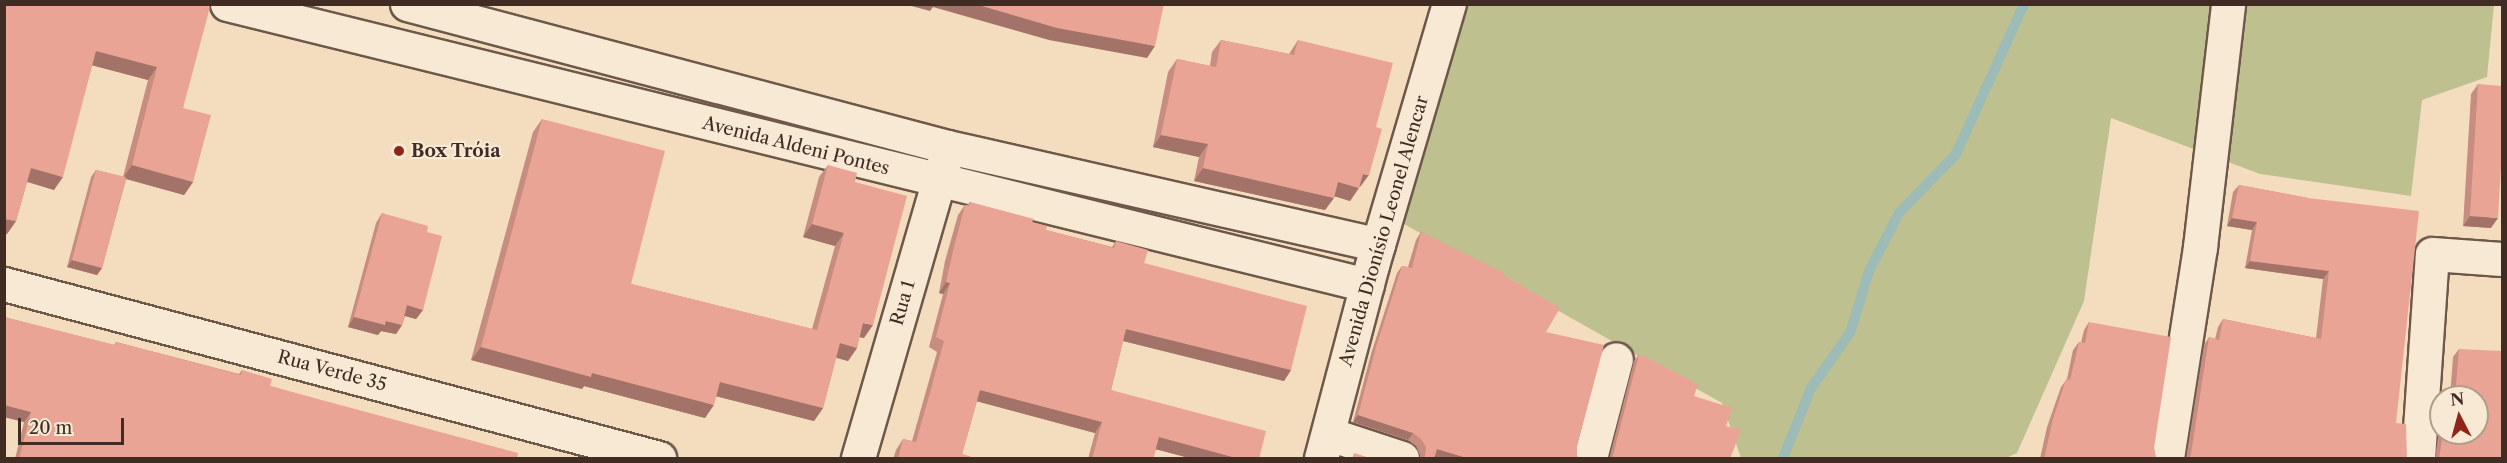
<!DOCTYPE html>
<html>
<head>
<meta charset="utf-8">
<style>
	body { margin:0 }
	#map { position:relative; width:2507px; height:463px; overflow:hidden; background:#f4ddbe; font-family:"Libre Caslon Text",serif }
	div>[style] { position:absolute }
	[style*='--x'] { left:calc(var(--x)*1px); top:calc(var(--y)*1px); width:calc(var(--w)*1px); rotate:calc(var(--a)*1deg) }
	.green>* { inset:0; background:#bec090 }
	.stream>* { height:10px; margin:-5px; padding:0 5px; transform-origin:5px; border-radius:5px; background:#9dbbb7 }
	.roads { filter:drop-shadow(2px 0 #6e584a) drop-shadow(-2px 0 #6e584a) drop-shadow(0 2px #6e584a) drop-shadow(0 -2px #6e584a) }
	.street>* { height:33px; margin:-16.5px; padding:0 16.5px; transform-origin:16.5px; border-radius:16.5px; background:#f8e9d5 }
	.secondary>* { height:33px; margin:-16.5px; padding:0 16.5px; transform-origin:16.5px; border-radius:16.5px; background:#f8e9d5 }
	.wall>* { inset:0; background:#c88d81 }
	.shaded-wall>* { inset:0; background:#a37369 }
	.building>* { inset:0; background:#e9a496 }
	.dots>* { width:16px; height:16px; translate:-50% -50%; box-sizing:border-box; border:3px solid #f8e9d5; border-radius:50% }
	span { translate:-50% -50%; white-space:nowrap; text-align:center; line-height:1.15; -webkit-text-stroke:4.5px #f8e9d5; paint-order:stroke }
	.street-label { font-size:18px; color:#412c24 }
	.poi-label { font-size:18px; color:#412c24; font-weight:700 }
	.left { translate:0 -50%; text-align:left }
	.frame { position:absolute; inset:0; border:6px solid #412c24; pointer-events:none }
	.north { position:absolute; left:2429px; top:385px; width:60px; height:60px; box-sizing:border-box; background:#f8e9d5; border:2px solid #af9d8e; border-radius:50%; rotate:354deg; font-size:16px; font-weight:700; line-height:24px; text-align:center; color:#412c24 }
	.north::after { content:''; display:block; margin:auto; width:21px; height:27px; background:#8f2418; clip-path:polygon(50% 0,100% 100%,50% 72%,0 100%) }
	.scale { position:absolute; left:18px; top:418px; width:106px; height:27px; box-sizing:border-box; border:3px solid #412c24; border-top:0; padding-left:8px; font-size:18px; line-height:21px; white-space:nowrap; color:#412c24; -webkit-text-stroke:4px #f8e9d5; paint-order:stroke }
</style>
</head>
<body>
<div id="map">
	<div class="green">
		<i style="clip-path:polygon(1468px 5px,2494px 5px,2487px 77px,2422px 100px,2411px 196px,2260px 174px,2111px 118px,2084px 301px,2017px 453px,2006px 458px,1741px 458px,1722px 403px,1404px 224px)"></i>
	</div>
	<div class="stream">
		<i style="--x:1783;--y:458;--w:75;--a:-68.2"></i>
		<i style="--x:1811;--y:388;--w:67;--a:-54.7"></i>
		<i style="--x:1850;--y:333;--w:65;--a:-73"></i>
		<i style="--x:1869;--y:271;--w:65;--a:-62.7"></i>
		<i style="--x:1899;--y:213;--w:82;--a:-46"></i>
		<i style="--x:1956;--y:154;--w:165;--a:-65.6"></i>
	</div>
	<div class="roads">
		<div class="street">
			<i style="--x:4;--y:284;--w:678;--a:14.88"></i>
			<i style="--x:1329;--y:434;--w:77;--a:18.2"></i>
			<i style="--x:858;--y:458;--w:320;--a:-73.8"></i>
			<i style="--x:1590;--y:458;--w:102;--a:-75.3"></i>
			<i style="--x:2167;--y:458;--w:214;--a:-81.1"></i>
			<i style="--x:2200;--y:247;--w:245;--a:-83.4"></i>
			<i style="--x:2418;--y:458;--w:204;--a:-86.1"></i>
			<i style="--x:2432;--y:254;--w:70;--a:4.1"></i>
		</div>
		<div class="secondary">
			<i style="--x:227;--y:4;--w:1174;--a:13.85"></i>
			<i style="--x:407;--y:4;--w:560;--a:14.81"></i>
			<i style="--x:948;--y:147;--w:441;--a:12.8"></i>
			<i style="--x:1321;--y:458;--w:200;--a:-75.2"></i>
			<i style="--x:1372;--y:265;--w:272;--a:-73.6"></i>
		</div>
	</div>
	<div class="wall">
		<i style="clip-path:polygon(4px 4px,201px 4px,183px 108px,193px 182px,184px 195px,126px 179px,102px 268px,97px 275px,67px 267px,91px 177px,96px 170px,123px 177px,148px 80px,92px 65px,54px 190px,27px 182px,16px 221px,7px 234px,4px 234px)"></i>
		<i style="clip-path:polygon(1221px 40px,1289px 54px,1298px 40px,1360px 187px,1359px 187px,1350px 201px,1335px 196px,1325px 210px,1194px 181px,1199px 157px,1153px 147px,1168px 72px,1177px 59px,1210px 66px,1212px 52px)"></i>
		<i style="clip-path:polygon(2478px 84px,2491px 228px,2463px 226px,2471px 94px)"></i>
		<i style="clip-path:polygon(542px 119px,631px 284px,812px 329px,835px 246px,803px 237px,819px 177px,828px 165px,855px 182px,864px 338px,859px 337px,857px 348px,848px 361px,836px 358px,823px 408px,814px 421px,716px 396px,705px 418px,584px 386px,582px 389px,471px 360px,533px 132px)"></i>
		<i style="clip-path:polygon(2239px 185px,2308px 198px,2396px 423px,2407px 459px,2186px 459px,2204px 345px,2209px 337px,2215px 339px,2218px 327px,2223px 319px,2316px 338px,2323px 279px,2245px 268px,2252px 230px,2227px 226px,2233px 192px)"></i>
		<i style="clip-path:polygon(970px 202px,1032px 222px,1046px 230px,1112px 247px,1116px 241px,1144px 263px,1291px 370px,1284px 381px,1123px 341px,1111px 390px,1259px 459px,1193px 459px,1156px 449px,1153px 459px,1088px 459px,1095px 433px,977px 401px,962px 454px,977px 459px,893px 459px,896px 450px,903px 439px,912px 441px,937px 352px,929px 347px,943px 294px,939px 293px,945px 261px,958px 215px,965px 205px,967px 205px)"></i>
		<i style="clip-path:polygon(382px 213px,427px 232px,423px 310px,416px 319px,405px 316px,402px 325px,396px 334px,381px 331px,378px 335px,348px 327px,376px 223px)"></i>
		<i style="clip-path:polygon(1421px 232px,1503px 275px,1546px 332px,1577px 446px,1577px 456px,1579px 459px,1440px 459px,1435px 457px,1434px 459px,1420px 459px,1420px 455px,1416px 446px,1408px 440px,1353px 422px,1371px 354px,1397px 273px,1402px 266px,1408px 267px,1416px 240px)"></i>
		<i style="clip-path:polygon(4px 317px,114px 345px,116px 342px,239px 374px,242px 370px,270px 386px,517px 459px,15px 459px,24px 422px,4px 417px)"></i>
		<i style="clip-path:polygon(2089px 322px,2154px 448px,2156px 459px,2040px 459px,2047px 427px,2061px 387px,2067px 379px,2073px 350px,2079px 342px,2081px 343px,2084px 330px)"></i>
		<i style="clip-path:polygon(2459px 349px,2502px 459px,2435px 459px,2438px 437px,2441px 433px,2477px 433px,2477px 397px,2450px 397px,2453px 357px)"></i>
		<i style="clip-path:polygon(1639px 354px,1694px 396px,1726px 426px,1730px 459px,1609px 459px,1634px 361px)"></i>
	</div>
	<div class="shaded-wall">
		<i style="clip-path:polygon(904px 4px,975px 4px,1155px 46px,1147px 58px,1049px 40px,933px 7px,930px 11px)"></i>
		<i style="clip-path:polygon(96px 51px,157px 67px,148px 80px,87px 64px)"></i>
		<i style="clip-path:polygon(1161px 135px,1208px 144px,1199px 157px,1153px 147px)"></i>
		<i style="clip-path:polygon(132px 165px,193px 182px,184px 195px,123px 178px)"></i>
		<i style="clip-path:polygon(31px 168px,63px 177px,54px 190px,22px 180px)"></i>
		<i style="clip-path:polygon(1203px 168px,1334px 198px,1325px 210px,1194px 181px)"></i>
		<i style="clip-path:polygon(1363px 174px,1369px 175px,1360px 187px,1355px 186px)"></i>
		<i style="clip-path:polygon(1338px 182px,1359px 188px,1350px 201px,1330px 195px)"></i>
		<i style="clip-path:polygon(2470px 216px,2498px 218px,2491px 228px,2463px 226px)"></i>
		<i style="clip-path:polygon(2232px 218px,2257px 222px,2252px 230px,2227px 226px)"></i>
		<i style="clip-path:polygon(4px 219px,16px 221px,7px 234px,4px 234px)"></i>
		<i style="clip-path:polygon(812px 224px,844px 233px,835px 246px,803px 237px)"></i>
		<i style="clip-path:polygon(72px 260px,102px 268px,97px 275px,67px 267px)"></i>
		<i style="clip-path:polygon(2250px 261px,2329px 271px,2323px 279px,2245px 268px)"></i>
		<i style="clip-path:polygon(946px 282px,950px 283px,943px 294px,939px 293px)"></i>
		<i style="clip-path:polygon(407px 305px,423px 310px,416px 319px,401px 315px)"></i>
		<i style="clip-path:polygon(354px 317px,386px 321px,402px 325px,396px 334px,381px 331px,378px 335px,348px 327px)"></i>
		<i style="clip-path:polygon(863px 323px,873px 325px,864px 338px,854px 336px)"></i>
		<i style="clip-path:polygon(1126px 329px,1291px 370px,1284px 381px,1119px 340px)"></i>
		<i style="clip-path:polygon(840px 343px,857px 348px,848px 361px,831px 356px)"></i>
		<i style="clip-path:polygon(481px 347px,592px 373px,714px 405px,705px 418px,584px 386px,582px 389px,471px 360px)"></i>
		<i style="clip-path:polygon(720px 382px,823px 408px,814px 421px,711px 395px)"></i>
		<i style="clip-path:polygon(980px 390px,1102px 422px,1095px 433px,972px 400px)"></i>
		<i style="clip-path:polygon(4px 405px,31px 412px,24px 422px,4px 417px)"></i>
		<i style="clip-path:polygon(1358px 415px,1413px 433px,1408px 440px,1353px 422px)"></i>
		<i style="clip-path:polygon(1159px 437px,1240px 459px,1193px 459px,1151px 448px)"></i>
		<i style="clip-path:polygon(1437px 449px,1470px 459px,1440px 459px,1431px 456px)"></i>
	</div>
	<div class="building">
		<i style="clip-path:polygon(4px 4px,201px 4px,210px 7px,183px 108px,211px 115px,193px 182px,132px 165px,157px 67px,96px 51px,63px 177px,31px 168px,16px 221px,4px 219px)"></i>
		<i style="clip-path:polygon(975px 4px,1164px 4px,1155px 46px,1057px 28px)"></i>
		<i style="clip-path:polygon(1221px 40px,1294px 55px,1298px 40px,1393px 63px,1376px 127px,1382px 129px,1369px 175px,1363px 174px,1359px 188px,1338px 182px,1334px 198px,1203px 168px,1208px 144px,1161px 135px,1177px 59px,1216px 67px)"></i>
		<i style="clip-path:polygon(2478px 84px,2502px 86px,2502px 150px,2498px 218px,2470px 216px)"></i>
		<i style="clip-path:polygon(542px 119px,665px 151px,631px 284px,817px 330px,844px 233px,812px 224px,828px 165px,857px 173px,855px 182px,907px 196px,873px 325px,863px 323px,857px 348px,840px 343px,823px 408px,720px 382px,714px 405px,592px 373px,591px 377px,481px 347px)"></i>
		<i style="clip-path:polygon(96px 170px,126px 177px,102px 268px,72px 260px)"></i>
		<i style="clip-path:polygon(2239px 185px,2308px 198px,2419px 211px,2396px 423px,2406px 424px,2407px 459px,2189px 459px,2191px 454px,2209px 337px,2219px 340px,2223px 319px,2321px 339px,2329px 271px,2250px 261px,2257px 222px,2232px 218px)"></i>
		<i style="clip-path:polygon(970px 202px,1034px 219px,1032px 222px,1047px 226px,1046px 230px,1114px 248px,1116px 241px,1148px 250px,1144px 263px,1307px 306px,1291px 370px,1126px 329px,1111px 390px,1266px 431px,1259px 459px,1240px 459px,1159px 437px,1153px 459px,1092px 459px,1102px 422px,980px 390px,962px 454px,977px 459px,898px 459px,903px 439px,916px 442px,931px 389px,944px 341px,936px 337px,950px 283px,946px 282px,953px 251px,965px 205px,969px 206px)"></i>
		<i style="clip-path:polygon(382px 213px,428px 226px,427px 232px,442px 236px,423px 310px,407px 305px,402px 325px,386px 321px,385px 325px,354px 317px)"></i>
		<i style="clip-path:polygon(1421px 232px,1504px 273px,1503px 275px,1560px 308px,1546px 332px,1604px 345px,1577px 446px,1577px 456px,1579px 459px,1470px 459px,1437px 449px,1434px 459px,1423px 459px,1425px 456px,1426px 447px,1421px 439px,1413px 433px,1358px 415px,1376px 347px,1402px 266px,1412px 268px)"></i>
		<i style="clip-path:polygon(4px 317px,115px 345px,116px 342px,241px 375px,242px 370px,272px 379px,270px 386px,518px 453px,517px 459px,19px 459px,31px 412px,4px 405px)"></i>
		<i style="clip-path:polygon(2089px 322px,2171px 337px,2154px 448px,2156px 459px,2044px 459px,2053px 419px,2066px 379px,2070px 380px,2079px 342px,2085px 343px)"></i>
		<i style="clip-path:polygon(2459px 349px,2502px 351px,2502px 459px,2439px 459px,2443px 433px,2477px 433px,2477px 397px,2455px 397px)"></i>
		<i style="clip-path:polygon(1639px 354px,1698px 384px,1694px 396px,1732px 408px,1726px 426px,1741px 430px,1730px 459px,1612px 459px)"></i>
		<i style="clip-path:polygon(1354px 453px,1373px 459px,1352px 459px)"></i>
	</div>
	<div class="dots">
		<i style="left:399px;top:151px;background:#8f2418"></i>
	</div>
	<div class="street-label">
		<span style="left:796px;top:146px;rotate:14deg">Avenida Aldeni Pontes</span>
		<span style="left:1384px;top:231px;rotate:-74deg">Avenida Dionísio Leonel Alencar</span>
		<span style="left:903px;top:303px;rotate:-74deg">Rua 1</span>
		<span style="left:332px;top:371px;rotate:15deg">Rua Verde 35</span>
	</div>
	<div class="poi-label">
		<span class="left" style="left:411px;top:151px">Box Tróia</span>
	</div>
	<div class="frame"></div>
	<div class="north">N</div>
	<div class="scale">20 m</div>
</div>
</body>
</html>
